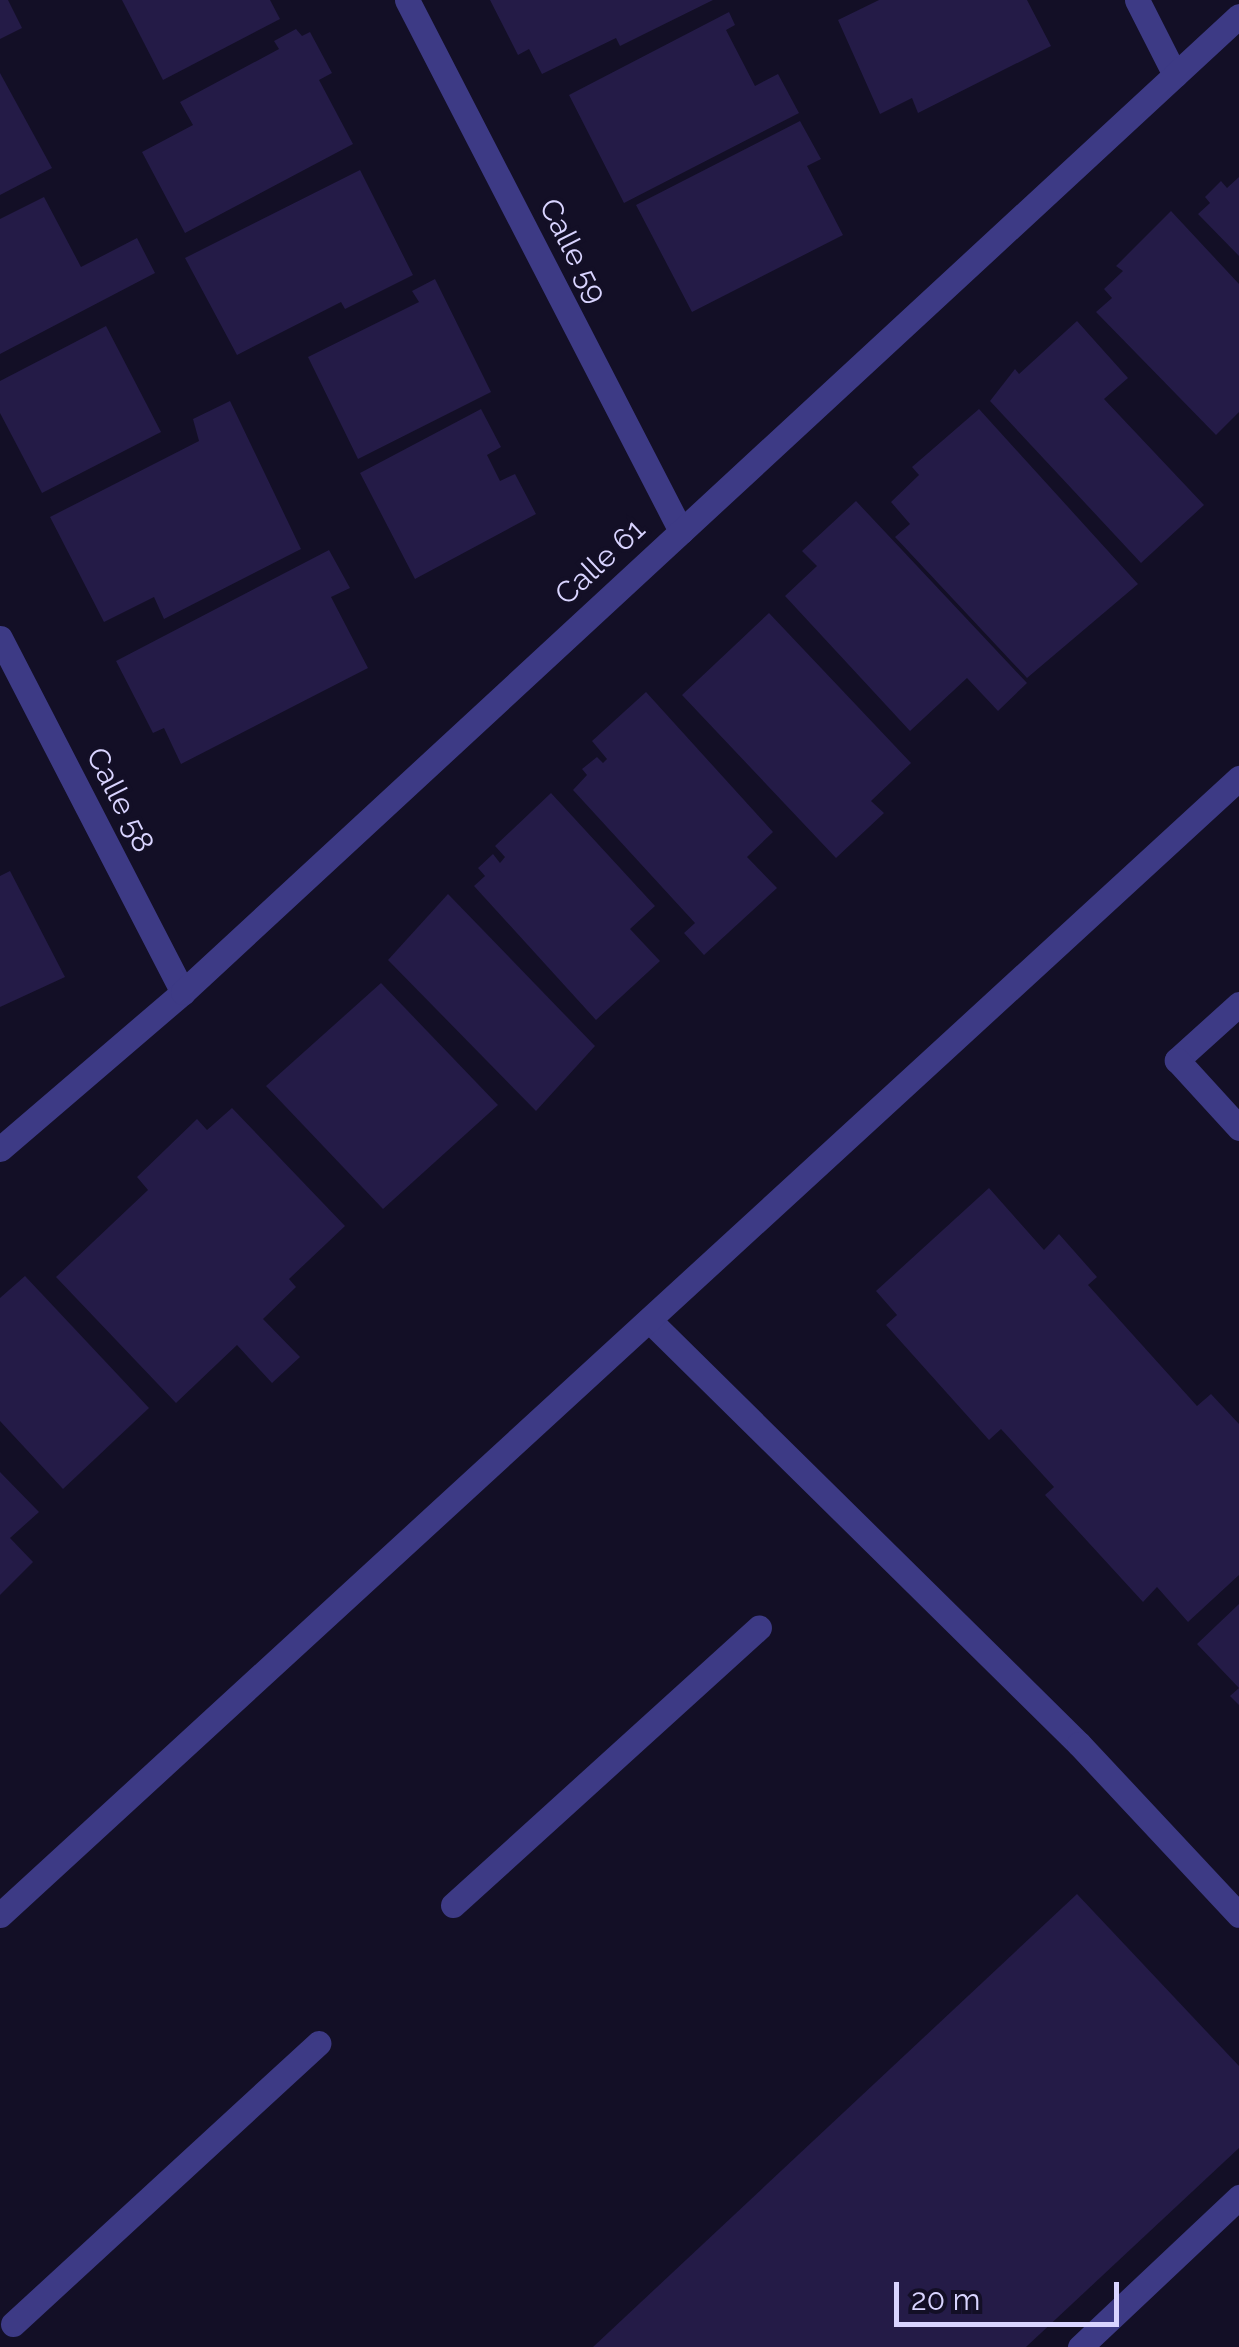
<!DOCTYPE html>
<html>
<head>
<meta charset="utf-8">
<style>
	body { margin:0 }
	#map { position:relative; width:1239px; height:2347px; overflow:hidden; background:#130f26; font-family:Raleway,sans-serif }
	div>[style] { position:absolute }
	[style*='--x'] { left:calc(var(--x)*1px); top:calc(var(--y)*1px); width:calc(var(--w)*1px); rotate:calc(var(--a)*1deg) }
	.building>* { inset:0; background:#241b47 }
	.minor>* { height:25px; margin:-12.5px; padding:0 12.5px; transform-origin:12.5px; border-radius:12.5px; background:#3d3a85 }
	span { translate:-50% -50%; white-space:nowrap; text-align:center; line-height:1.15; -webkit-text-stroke:8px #130f26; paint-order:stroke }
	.street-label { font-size:30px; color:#d9d4ff }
	.scale { position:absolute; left:894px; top:2282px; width:225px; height:45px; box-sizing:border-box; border:5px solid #d9d4ff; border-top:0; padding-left:12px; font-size:30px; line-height:35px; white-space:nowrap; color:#d9d4ff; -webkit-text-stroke:8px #130f26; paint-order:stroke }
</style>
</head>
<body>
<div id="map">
	<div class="building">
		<i style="clip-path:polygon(0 0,8px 0,22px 28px,0 39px)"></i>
		<i style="clip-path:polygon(122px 0,270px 0,280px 19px,163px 80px)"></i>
		<i style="clip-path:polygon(490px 0,713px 0,620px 46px,616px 38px,542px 74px,529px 49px,518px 55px)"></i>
		<i style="clip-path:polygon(879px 0,1027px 0,1051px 46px,918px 113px,912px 98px,880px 114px,838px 20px)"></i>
		<i style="clip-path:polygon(729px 12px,735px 25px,726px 30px,755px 86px,778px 74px,799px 113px,624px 203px,569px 95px)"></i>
		<i style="clip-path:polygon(296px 29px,302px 36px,310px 32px,332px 73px,319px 80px,353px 144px,185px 233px,142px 152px,193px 125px,180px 102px,279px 49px,274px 41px)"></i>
		<i style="clip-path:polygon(0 73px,52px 168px,0 195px)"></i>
		<i style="clip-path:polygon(800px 121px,821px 159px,807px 166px,843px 235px,692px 312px,636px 205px)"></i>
		<i style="clip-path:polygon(360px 170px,413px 275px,345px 309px,341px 302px,237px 355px,185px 258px)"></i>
		<i style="clip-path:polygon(1239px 177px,1239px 256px,1198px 214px,1210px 203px,1205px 197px,1221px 181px,1227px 188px)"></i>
		<i style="clip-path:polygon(44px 197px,81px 267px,137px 238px,155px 273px,0 354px,0 219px)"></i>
		<i style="clip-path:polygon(1171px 211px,1239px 284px,1239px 412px,1216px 435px,1096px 312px,1112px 298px,1104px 289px,1123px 271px,1116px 266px)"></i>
		<i style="clip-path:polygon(435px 279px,491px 392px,358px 459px,308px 357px,419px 302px,412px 291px)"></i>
		<i style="clip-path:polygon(1077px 321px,1128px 378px,1104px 399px,1204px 505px,1141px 563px,990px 401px,1015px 369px,1019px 374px)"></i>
		<i style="clip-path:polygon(106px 326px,161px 432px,42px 493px,0 413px,0 381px)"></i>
		<i style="clip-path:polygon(230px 401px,301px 549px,164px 619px,154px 597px,104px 622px,50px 517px,199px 441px,193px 419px)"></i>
		<i style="clip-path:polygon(481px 409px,501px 447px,487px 455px,500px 481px,515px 474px,536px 514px,415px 579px,360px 473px)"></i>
		<i style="clip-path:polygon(979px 409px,1138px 584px,1027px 678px,895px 537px,910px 524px,891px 502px,919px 475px,912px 467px)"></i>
		<i style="clip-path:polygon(856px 501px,1027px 683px,998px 711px,967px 678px,910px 731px,785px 596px,817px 566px,802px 551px)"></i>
		<i style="clip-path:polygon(329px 550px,350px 588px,331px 597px,368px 668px,181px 764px,164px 728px,153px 733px,116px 661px)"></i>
		<i style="clip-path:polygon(769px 613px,911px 763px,871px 801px,884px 813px,836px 858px,682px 695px)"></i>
		<i style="clip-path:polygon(646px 692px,773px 832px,747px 857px,777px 888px,704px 955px,684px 933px,695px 923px,573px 790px,587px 775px,582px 769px,597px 757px,603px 763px,607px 759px,592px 741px)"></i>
		<i style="clip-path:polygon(551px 793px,655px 906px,630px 929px,660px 961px,596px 1020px,474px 886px,485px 876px,478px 868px,493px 854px,500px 863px,505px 857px,495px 846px)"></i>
		<i style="clip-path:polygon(10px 871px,65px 977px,0 1007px,0 876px)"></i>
		<i style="clip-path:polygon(448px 894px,595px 1046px,536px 1111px,388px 960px)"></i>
		<i style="clip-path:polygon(381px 983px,498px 1105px,383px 1209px,266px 1086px)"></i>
		<i style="clip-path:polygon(232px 1108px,345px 1226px,289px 1279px,296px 1287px,263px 1319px,300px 1357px,272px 1383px,237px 1345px,176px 1403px,56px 1277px,148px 1190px,137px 1177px,197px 1119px,207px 1130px)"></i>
		<i style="clip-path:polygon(989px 1188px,1044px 1250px,1059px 1234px,1097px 1277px,1088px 1285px,1197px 1406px,1211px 1394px,1239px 1424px,1239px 1575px,1188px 1622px,1157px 1587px,1143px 1602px,1045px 1495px,1054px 1487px,1001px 1429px,989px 1440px,886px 1325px,897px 1315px,876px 1291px)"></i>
		<i style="clip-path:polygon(25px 1276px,149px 1408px,63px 1489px,0 1421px,0 1298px)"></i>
		<i style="clip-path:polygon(0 1472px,39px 1512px,10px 1538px,33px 1562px,0 1595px)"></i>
		<i style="clip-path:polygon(1239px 1604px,1239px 1705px,1230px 1696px,1239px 1688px,1197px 1644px)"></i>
		<i style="clip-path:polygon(1077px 1894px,1239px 2066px,1239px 2148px,1026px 2347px,593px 2347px)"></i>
	</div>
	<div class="minor">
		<i style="--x:407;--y:0;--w:598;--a:62.71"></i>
		<i style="--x:1137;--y:0;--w:84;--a:63.1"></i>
		<i style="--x:0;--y:638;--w:399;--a:62.7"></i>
		<i style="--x:1239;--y:1004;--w:84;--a:137.9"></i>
		<i style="--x:1177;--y:1060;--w:92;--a:47.6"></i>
		<i style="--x:0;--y:1149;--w:241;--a:-40.6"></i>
		<i style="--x:183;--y:992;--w:1438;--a:-42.75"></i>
		<i style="--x:649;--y:1320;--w:604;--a:44.6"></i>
		<i style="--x:1079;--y:1744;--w:234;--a:46.9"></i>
		<i style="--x:453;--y:1905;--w:413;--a:-42.2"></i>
		<i style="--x:0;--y:1915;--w:1682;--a:-42.54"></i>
		<i style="--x:13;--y:2324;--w:415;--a:-42.6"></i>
		<i style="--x:1080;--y:2347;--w:219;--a:-43.3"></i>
	</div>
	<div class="street-label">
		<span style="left:573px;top:251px;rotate:63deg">Calle 59</span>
		<span style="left:600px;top:562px;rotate:-43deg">Calle 61</span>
		<span style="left:120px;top:800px;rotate:63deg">Calle 58</span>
	</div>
	<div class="scale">20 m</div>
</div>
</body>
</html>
